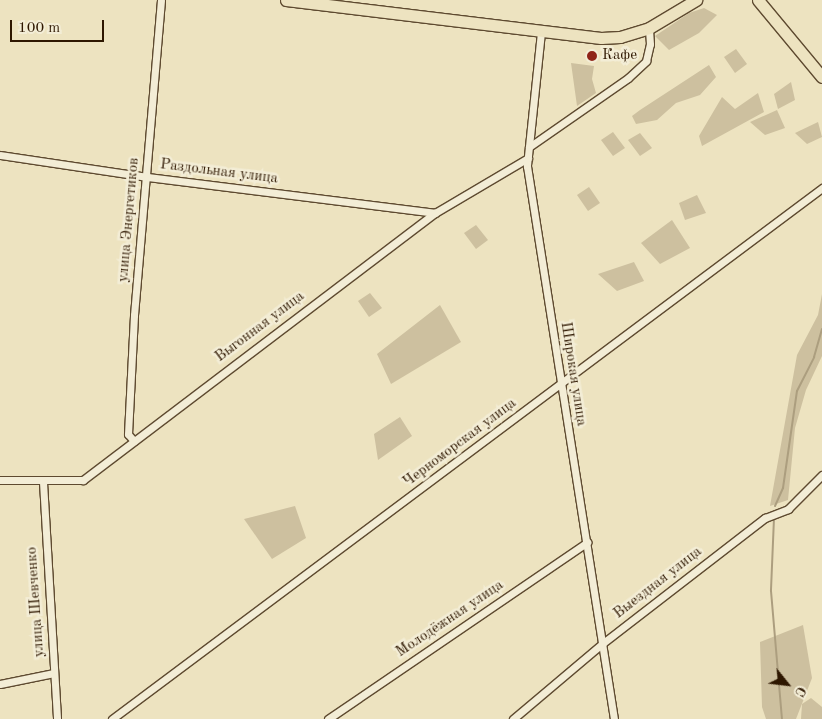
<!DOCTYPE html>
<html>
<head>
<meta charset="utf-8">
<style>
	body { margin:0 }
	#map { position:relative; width:822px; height:719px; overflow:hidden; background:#ede3c0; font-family:"Old Standard TT",serif }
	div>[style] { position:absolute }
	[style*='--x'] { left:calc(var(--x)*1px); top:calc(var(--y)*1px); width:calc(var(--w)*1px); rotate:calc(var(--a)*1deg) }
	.green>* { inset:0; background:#cdc09f }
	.stream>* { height:2px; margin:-1px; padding:0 1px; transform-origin:1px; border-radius:1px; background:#ac9e7f }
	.roads { filter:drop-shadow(1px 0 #5e4a30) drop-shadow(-1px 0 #5e4a30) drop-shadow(0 1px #5e4a30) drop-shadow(0 -1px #5e4a30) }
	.street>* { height:7px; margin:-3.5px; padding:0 3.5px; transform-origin:3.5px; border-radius:3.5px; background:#f3edd6 }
	.primary>* { height:11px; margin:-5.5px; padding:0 5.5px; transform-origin:5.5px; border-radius:5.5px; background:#ede3c0 }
	.dots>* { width:14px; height:14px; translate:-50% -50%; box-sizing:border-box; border:2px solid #f3edd6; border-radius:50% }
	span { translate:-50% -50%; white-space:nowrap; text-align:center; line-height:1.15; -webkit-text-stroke:5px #f3edd6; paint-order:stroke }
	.poi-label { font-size:15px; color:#2e1700 }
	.left { translate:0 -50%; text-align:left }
	.street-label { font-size:15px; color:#2e1700 }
	.north { position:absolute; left:762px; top:659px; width:50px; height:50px; -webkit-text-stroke:4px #f3edd6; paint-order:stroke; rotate:119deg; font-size:14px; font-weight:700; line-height:20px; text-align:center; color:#2e1700 }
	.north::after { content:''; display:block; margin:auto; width:18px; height:22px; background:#2e1700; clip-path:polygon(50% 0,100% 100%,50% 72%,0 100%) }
	.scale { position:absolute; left:10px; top:20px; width:94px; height:22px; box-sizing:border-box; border:2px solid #2e1700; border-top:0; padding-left:6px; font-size:15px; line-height:18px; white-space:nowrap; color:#2e1700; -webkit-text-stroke:4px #f3edd6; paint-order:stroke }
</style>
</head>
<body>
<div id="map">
	<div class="green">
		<i style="clip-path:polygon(704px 8px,717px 15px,699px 33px,669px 50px,655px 36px,689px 13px)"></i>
		<i style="clip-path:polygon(736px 49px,747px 64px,735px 73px,724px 57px)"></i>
		<i style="clip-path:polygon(571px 63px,594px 66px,592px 79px,596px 93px,577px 106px)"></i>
		<i style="clip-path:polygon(709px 65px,716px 77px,700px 95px,676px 103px,657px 120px,636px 124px,632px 116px,640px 110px)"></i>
		<i style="clip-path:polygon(791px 82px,795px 100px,778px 109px,774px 94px)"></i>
		<i style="clip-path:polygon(758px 93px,764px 112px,702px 146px,699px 136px,722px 97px,735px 109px)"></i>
		<i style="clip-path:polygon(777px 110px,785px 128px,765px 135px,750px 122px)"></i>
		<i style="clip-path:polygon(818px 122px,822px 137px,807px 144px,795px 133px)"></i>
		<i style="clip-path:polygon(613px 132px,625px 148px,613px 156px,601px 140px)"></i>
		<i style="clip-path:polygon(640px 133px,652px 148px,640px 156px,628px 140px)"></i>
		<i style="clip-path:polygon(589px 187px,600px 203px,588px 211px,577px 195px)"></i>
		<i style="clip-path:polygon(697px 195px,706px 213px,685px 220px,679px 203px)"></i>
		<i style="clip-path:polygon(672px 220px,690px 248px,660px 264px,641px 243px)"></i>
		<i style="clip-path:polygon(476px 225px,488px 240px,476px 249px,464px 233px)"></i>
		<i style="clip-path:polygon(634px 262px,644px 281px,617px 291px,598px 274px)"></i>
		<i style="clip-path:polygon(370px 293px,382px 308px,369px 317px,358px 301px)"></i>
		<i style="clip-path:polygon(822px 294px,822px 356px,806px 390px,795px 428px,788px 500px,770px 506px,797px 355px,818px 315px)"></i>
		<i style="clip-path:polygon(440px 305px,461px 342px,391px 384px,377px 354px)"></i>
		<i style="clip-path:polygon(400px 417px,412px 436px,378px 460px,374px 434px)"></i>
		<i style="clip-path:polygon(295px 506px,306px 538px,272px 559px,244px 519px)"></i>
		<i style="clip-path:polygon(803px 625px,812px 678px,796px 719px,766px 719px,762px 707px,760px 642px)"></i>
		<i style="clip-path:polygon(811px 698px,822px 707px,822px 719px,801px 719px,802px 704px)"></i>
	</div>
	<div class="stream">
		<i style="--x:775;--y:506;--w:20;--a:-66"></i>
		<i style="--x:783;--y:488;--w:98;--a:-81.8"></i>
		<i style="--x:797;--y:391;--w:38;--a:-63"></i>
		<i style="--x:814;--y:357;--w:29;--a:-74"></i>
		<i style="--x:774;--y:518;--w:73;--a:92.4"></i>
		<i style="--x:771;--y:591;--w:128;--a:85.1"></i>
	</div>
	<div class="roads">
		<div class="street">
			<i style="--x:541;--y:32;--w:135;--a:96"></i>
			<i style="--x:527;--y:166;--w:560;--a:81.06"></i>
			<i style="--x:529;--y:147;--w:121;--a:-34.9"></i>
			<i style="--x:628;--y:78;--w:25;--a:-43"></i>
			<i style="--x:646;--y:61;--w:17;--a:-77"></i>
			<i style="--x:650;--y:44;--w:16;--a:-94"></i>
			<i style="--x:0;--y:155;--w:149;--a:8.5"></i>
			<i style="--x:147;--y:177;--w:290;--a:7.1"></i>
			<i style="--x:134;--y:441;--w:9;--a:-131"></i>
			<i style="--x:128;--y:434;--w:119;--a:-87.1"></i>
			<i style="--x:134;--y:315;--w:316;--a:-85.1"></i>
			<i style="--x:0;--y:480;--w:83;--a:0"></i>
			<i style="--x:83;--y:480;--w:442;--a:-37.2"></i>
			<i style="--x:435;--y:213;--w:108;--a:-30.6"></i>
			<i style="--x:43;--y:482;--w:237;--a:86.6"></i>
			<i style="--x:0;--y:684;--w:55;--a:-11.5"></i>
			<i style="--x:112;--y:719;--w:887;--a:-36.79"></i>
			<i style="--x:328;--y:719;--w:314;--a:-34.3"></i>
			<i style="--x:513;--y:719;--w:118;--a:-40.2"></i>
			<i style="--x:603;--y:643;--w:205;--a:-37.7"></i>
			<i style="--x:765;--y:518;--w:25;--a:-21"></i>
			<i style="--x:788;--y:509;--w:48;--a:-45"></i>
		</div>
		<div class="primary">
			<i style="--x:286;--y:0;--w:317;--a:6.9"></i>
			<i style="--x:601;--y:38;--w:19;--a:-3"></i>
			<i style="--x:620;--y:37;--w:30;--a:-17"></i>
			<i style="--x:649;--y:28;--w:55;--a:-30.8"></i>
			<i style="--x:758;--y:0;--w:100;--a:50.3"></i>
		</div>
	</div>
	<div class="dots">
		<i style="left:592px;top:56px;background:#8f2418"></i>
	</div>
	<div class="poi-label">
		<span class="left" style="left:602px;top:56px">Кафе</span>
	</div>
	<div class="street-label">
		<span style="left:219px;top:172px;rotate:7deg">Раздольная улица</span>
		<span style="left:129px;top:220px;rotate:-85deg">улица Энергетиков</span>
		<span style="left:260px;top:327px;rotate:-37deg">Выгонная улица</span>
		<span style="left:573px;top:374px;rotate:81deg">Широкая улица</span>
		<span style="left:460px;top:443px;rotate:-37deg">Черноморская улица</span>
		<span style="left:658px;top:583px;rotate:-38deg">Выездная улица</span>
		<span style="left:36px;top:602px;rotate:-94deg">улица Шевченко</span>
		<span style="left:450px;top:619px;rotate:-34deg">Молодёжная улица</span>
	</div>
	<div class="north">С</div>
	<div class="scale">100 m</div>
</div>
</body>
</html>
